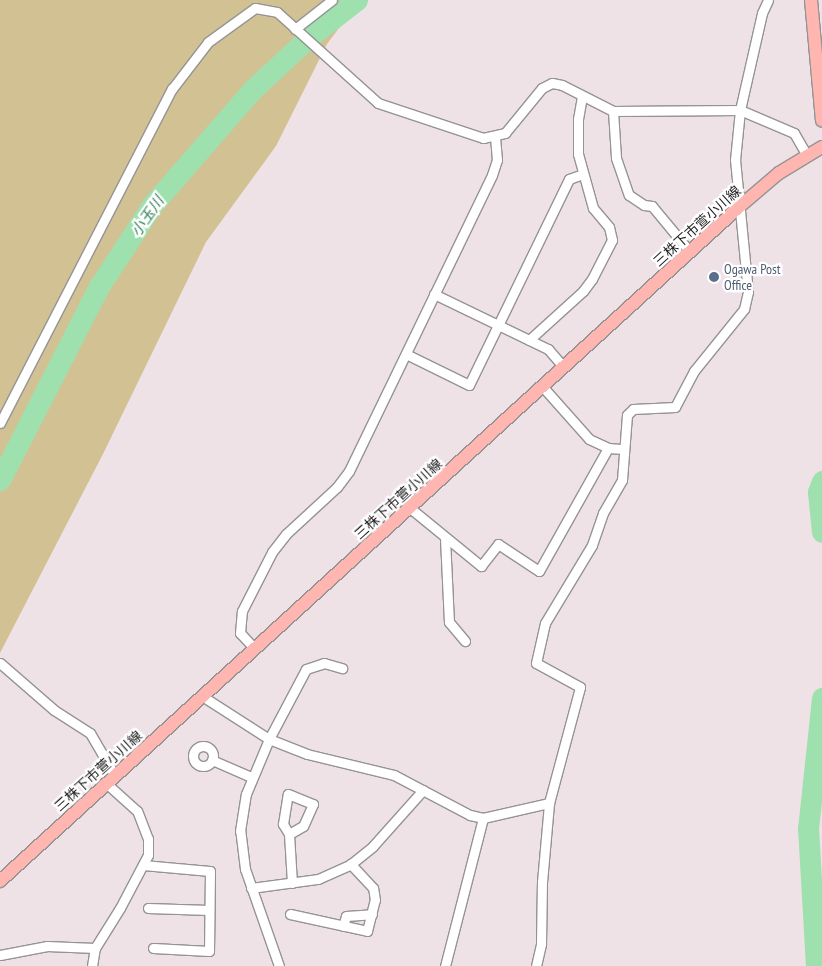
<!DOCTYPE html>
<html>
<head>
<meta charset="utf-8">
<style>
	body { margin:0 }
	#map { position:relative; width:822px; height:966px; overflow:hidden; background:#efe2e6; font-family:"PT Sans Narrow","Noto Sans JP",sans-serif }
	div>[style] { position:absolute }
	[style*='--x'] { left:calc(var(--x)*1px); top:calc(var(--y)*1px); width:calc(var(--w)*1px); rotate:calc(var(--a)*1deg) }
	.forest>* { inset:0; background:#d2c193 }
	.river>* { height:21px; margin:-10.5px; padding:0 10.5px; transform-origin:10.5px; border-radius:10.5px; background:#9ee1ae }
	.roads { filter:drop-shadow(1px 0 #949494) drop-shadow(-1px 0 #949494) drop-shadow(0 1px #949494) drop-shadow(0 -1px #949494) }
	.street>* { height:9px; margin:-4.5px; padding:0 4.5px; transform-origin:4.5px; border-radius:4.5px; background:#fff }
	.street>.ring { margin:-4.5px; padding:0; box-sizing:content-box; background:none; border:9px solid #fff; border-radius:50% }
	.secondary>* { height:12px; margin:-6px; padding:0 6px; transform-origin:6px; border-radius:6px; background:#ffb6b1 }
	.dots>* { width:14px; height:14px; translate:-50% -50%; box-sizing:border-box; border:2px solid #fff; border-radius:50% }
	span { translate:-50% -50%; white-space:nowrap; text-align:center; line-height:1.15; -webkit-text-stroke:4.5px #fff; paint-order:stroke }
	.street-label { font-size:14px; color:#1d1d1d }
	.service-label { font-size:14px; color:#4e5e75 }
	.left { translate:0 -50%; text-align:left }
	.water-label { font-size:15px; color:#33845d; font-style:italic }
</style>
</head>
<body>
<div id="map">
	<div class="forest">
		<i style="clip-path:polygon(0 0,360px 0,327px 44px,276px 146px,206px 242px,103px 454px,0 653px)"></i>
	</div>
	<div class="river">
		<i style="--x:0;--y:480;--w:219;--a:-62.9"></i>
		<i style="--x:100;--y:285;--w:97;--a:-56.8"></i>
		<i style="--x:153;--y:204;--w:151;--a:-49"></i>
		<i style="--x:252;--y:90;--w:76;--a:-42.9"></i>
		<i style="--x:308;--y:38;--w:62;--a:-37.8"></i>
		<i style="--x:822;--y:481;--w:12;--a:110"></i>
		<i style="--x:818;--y:492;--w:40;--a:84.3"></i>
		<i style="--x:816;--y:966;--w:137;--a:-93.3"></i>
		<i style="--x:808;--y:829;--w:132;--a:-83.9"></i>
	</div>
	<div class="roads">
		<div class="street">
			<i style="--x:295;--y:29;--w:47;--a:-38.1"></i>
			<i style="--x:613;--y:111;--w:47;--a:86.3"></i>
			<i style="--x:616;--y:158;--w:39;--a:71"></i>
			<i style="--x:629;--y:195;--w:18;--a:34"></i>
			<i style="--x:644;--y:205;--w:8;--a:7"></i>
			<i style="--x:652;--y:206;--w:60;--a:50.4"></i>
			<i style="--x:434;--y:294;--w:127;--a:25.8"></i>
			<i style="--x:548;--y:349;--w:23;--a:49"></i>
			<i style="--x:529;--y:340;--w:73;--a:-42.2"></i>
			<i style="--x:583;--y:291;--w:15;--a:-53"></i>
			<i style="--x:592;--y:279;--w:44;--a:-62.9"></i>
			<i style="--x:612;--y:240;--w:13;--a:-103"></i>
			<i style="--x:609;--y:227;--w:25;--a:-130"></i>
			<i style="--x:593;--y:208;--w:56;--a:-105.5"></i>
			<i style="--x:578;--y:154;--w:35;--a:-90"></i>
			<i style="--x:578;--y:119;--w:22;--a:-80"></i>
			<i style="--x:406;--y:354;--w:70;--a:26.2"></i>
			<i style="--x:469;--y:385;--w:229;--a:-64.1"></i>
			<i style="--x:569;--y:179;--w:15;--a:-20"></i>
			<i style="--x:542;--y:386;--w:71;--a:48.4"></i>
			<i style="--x:589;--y:439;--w:21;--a:25"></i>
			<i style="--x:608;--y:448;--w:16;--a:4"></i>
			<i style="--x:0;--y:423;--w:376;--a:-62.8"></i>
			<i style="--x:172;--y:89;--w:59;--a:-52.5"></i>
			<i style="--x:208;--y:42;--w:58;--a:-35.9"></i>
			<i style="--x:255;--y:8;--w:22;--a:10"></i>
			<i style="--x:277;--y:12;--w:136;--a:42"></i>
			<i style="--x:378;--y:103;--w:111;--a:18.4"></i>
			<i style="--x:483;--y:138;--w:23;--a:-13"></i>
			<i style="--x:505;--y:133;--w:58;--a:-50.6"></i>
			<i style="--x:542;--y:88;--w:11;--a:-27"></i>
			<i style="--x:552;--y:83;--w:10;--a:11"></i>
			<i style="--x:562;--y:85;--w:57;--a:27"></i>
			<i style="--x:613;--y:111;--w:127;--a:-0.5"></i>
			<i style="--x:740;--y:110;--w:59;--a:23.1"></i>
			<i style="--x:794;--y:133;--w:24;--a:60"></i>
			<i style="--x:410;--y:508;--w:92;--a:39.2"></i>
			<i style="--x:481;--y:566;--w:28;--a:-52"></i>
			<i style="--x:498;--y:544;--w:49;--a:33.4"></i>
			<i style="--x:539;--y:571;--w:141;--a:-60.7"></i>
			<i style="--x:445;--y:538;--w:84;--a:87.3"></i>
			<i style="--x:449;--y:622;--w:25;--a:50"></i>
			<i style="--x:255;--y:649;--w:22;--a:-133"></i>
			<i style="--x:240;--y:633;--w:22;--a:-85"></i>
			<i style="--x:242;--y:611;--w:66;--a:-63"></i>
			<i style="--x:272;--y:552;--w:23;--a:-52"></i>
			<i style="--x:286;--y:534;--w:69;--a:-42.7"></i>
			<i style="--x:337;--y:487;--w:20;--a:-53"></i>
			<i style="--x:349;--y:471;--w:329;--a:-64.2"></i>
			<i style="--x:492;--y:175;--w:16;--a:-72"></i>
			<i style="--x:497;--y:160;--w:23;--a:-95"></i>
			<i style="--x:0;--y:663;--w:72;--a:41"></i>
			<i style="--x:54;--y:710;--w:43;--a:32.6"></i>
			<i style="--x:90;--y:733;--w:50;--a:59.8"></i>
			<i style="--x:202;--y:696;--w:80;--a:32.7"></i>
			<i style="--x:269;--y:739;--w:41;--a:21.5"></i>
			<i style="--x:307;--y:754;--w:89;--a:13.6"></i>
			<i style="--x:394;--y:775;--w:86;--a:27.8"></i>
			<i style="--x:470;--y:815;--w:13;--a:13"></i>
			<i style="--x:483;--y:818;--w:68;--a:-12.8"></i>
			<i class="ring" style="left:193px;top:746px;width:11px;height:11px"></i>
			<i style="--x:212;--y:760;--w:43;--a:23.6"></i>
			<i style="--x:288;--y:794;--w:27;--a:22"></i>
			<i style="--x:313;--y:804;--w:24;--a:114"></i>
			<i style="--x:303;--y:826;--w:16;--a:150"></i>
			<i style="--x:289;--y:834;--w:12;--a:-121"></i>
			<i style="--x:283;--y:824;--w:30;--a:-81"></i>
			<i style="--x:289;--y:834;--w:49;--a:86.5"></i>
			<i style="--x:143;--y:865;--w:67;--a:5.1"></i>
			<i style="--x:210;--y:871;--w:80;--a:90.7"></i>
			<i style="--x:209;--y:951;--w:56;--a:-176.9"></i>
			<i style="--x:251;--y:888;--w:68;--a:-7.7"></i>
			<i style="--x:318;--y:879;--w:36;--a:-24"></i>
			<i style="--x:351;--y:864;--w:28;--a:-39"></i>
			<i style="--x:373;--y:846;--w:75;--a:-48.2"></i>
			<i style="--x:148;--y:908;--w:61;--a:1.9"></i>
			<i style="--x:290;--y:914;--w:79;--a:12.4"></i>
			<i style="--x:367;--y:931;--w:32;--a:-76"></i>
			<i style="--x:375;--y:900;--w:12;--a:-99"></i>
			<i style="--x:373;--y:888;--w:33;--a:-133"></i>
			<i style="--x:343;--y:926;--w:10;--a:-73"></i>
			<i style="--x:346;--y:916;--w:26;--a:-4"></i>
			<i style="--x:0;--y:955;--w:48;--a:-10.8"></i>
			<i style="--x:47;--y:946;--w:48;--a:2.4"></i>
			<i style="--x:92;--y:966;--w:18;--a:-81"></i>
			<i style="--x:95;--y:948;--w:47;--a:-58"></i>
			<i style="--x:120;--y:908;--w:60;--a:-62.2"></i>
			<i style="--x:148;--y:855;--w:16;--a:-90"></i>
			<i style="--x:148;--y:839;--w:30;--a:-111"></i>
			<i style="--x:137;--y:811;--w:40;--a:-138"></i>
			<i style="--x:279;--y:966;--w:103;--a:-109.3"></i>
			<i style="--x:245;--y:869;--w:38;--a:-97"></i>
			<i style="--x:240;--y:831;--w:37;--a:-81"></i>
			<i style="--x:246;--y:794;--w:60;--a:-67.3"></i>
			<i style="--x:269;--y:739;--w:79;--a:-62.1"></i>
			<i style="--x:306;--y:669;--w:19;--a:-18"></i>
			<i style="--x:324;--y:663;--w:19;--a:16"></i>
			<i style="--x:445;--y:966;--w:153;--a:-75.6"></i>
			<i style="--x:536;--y:966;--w:23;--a:-77"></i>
			<i style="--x:541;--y:944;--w:62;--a:-89.1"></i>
			<i style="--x:542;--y:882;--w:79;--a:-84.9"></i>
			<i style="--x:549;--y:803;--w:120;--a:-75"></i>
			<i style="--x:580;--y:687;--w:50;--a:-151.4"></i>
			<i style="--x:536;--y:663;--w:41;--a:-77.3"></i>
			<i style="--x:545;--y:623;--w:91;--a:-58.9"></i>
			<i style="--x:592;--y:545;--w:34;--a:-71"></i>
			<i style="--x:603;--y:513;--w:38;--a:-60"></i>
			<i style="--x:622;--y:480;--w:65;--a:-85.6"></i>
			<i style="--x:627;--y:415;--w:8;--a:-45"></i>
			<i style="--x:633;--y:409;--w:42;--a:-2.7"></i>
			<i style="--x:675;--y:407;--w:41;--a:-62.2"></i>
			<i style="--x:694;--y:371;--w:80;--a:-51.1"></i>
			<i style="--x:744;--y:309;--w:17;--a:-77"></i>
			<i style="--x:748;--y:292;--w:133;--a:-95.6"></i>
			<i style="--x:735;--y:160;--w:50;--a:-84.3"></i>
			<i style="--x:740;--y:110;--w:99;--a:-77.2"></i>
			<i style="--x:762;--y:13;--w:14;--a:-65"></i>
		</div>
		<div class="secondary">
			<i style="--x:811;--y:0;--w:121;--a:84.8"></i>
			<i style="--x:0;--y:881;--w:1000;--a:-42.37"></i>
			<i style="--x:739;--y:207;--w:52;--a:-40.4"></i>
			<i style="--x:779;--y:173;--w:50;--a:-31.2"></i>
		</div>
	</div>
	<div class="dots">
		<i style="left:714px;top:277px;background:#5c6f8a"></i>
	</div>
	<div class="street-label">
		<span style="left:697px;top:226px;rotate:-42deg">三株下市萱小川線</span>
		<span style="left:398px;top:499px;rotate:-42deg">三株下市萱小川線</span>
		<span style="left:98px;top:771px;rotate:-42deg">三株下市萱小川線</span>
	</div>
	<div class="service-label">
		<span class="left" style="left:724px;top:277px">Ogawa Post<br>Office</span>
	</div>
	<div class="water-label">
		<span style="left:147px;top:216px;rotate:-55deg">小玉川</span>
	</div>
</div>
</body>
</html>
